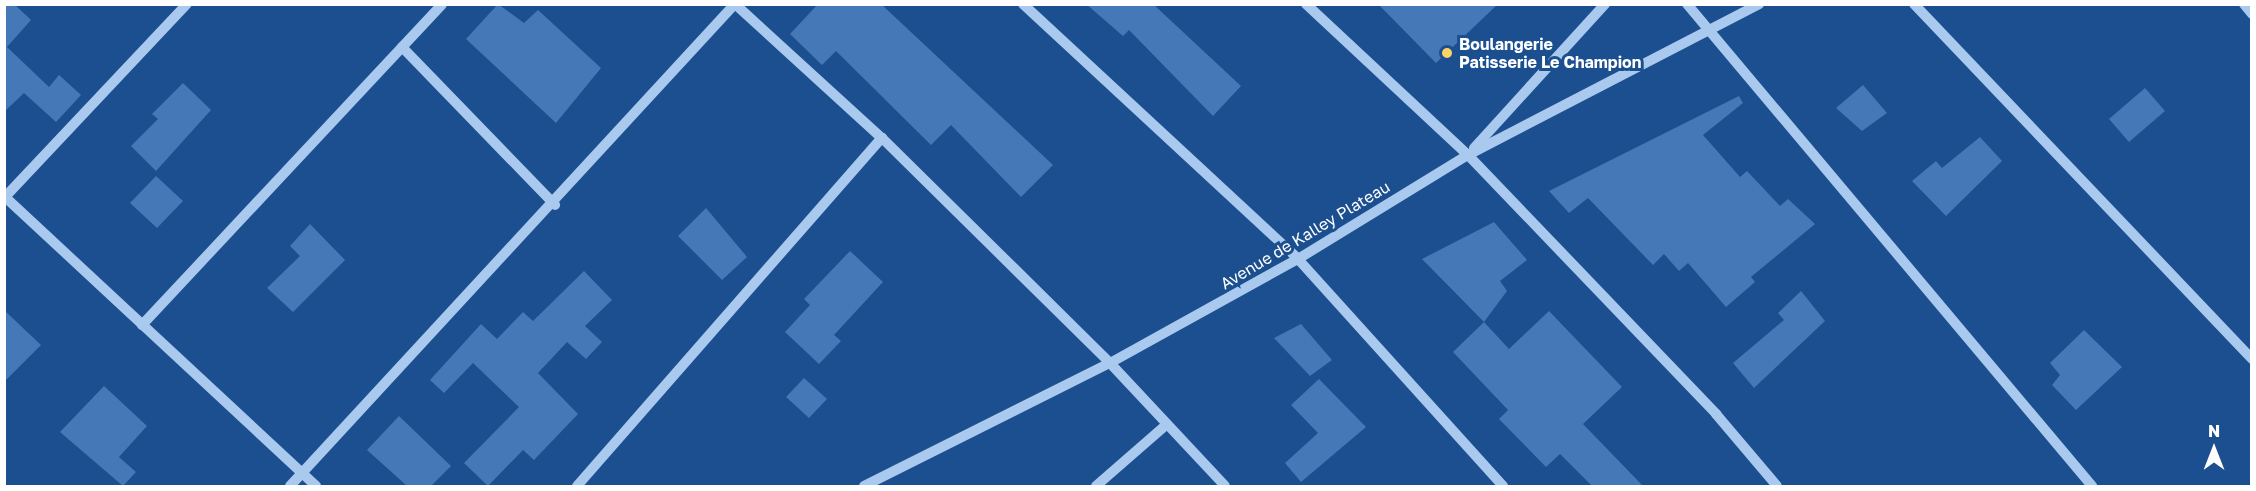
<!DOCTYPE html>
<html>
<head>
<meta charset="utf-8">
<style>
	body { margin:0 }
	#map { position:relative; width:2256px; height:491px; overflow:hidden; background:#1b4f8f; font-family:"Golos Text",sans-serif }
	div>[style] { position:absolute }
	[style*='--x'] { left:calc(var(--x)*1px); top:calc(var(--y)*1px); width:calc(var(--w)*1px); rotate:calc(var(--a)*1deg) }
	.building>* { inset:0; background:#4478b7 }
	.minor>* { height:10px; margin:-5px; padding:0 5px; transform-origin:5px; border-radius:5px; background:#a9c9ee }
	.dots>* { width:16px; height:16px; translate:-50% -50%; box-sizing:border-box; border:3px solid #1b4f8f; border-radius:50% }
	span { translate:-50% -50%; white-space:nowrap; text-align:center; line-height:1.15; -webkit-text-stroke:6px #1b4f8f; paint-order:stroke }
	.poi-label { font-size:16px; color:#fff; font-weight:700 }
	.left { translate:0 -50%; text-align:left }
	.street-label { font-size:16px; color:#fff }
	.frame { position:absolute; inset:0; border:6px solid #fff; pointer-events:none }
	.north { position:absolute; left:2184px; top:419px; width:60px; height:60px; -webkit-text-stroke:4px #1b4f8f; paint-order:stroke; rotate:0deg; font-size:16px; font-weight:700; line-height:24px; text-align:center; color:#fff }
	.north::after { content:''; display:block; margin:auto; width:21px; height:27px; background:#fff; clip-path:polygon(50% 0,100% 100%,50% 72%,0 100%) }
</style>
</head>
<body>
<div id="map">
	<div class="building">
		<i style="clip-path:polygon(4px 4px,14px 4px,31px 20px,7px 47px,49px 87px,59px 75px,81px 95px,56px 122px,24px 93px,4px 112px)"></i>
		<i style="clip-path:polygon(498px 4px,524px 23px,538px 10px,601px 68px,556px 123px,466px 39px)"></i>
		<i style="clip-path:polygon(818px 4px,881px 4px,1053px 165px,1021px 197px,951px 125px,931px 145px,836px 51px,822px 65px,790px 34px)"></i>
		<i style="clip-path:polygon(1086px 4px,1153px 4px,1241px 86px,1213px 116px,1129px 30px,1123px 36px)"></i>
		<i style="clip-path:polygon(1378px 4px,1498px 4px,1436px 63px)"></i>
		<i style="clip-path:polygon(183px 83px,211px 110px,156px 171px,131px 146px,158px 119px,152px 114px)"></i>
		<i style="clip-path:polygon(1863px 85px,1887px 113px,1862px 131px,1836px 108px)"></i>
		<i style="clip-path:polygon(2145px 88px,2165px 111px,2129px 142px,2109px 119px)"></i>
		<i style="clip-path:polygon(1739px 96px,1743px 103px,1703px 135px,1740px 177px,1747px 171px,1780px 206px,1788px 199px,1815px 224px,1751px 277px,1755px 282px,1726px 307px,1688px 263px,1679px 271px,1664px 254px,1653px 265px,1588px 198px,1569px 213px,1549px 191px)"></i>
		<i style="clip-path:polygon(1980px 137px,2002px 161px,1946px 216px,1912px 181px,1936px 161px,1942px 168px)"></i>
		<i style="clip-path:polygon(156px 176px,183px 201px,157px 228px,130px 203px)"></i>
		<i style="clip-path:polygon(706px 208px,747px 257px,722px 280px,678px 236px)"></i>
		<i style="clip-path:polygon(1494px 222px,1527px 260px,1500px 281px,1507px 291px,1484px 322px,1422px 259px)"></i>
		<i style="clip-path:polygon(310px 224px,345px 260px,293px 312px,267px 288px,300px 256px,290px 246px)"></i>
		<i style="clip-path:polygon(850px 251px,883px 282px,834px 335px,841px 341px,819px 364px,785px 332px,810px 305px,804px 299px)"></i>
		<i style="clip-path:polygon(584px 271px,612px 300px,585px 326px,602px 342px,586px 359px,567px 342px,538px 373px,578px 414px,534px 460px,523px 450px,488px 486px,464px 463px,519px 407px,473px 363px,444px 393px,430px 380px,481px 324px,497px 339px,523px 312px,533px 321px)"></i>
		<i style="clip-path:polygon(1801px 291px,1825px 321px,1754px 388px,1733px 363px,1784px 320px,1778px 313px)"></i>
		<i style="clip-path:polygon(4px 310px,41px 345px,4px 382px)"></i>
		<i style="clip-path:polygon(1549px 311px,1622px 387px,1583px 424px,1643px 486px,1592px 486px,1560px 454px,1546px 467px,1499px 419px,1508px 410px,1453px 352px,1484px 322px,1509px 349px)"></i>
		<i style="clip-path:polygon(1301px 324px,1332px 360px,1310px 376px,1274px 338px)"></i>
		<i style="clip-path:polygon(2084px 330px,2122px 367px,2076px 410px,2052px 385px,2060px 375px,2050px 363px)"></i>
		<i style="clip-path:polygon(804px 378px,827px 399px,809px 418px,786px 397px)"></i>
		<i style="clip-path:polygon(1319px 379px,1366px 427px,1301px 482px,1285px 463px,1318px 433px,1291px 405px)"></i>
		<i style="clip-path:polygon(104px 386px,147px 426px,119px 457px,136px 472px,123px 486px,60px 432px)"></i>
		<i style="clip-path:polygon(399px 416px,451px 466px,431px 486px,407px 486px,367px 450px)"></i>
	</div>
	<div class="minor">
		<i style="--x:735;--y:4;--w:199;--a:42.4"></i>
		<i style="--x:882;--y:138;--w:320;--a:44.6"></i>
		<i style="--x:1110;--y:363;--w:168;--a:46.9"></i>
		<i style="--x:1023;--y:4;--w:375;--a:42.8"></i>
		<i style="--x:1298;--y:259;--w:306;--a:47.9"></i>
		<i style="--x:1306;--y:4;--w:221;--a:43"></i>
		<i style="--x:1468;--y:155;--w:359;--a:46.2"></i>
		<i style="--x:1716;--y:414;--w:94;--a:49.7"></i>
		<i style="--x:1687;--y:4;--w:630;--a:49.96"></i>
		<i style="--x:1914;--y:4;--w:490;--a:46.4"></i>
		<i style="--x:2244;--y:4;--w:13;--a:51"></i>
		<i style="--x:402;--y:47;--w:220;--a:45.9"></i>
		<i style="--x:1474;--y:148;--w:195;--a:-47.7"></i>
		<i style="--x:4;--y:196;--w:426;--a:42.9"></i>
		<i style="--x:5;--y:197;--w:265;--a:-46.7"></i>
		<i style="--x:142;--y:325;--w:439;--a:-46.9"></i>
		<i style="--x:290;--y:486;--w:656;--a:-47.29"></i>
		<i style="--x:577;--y:486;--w:463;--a:-48.8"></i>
		<i style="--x:864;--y:486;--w:275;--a:-26.6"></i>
		<i style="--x:1110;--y:363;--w:215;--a:-29"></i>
		<i style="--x:1298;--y:259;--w:199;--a:-31.5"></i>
		<i style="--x:1468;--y:155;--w:328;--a:-27.4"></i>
		<i style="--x:1096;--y:486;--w:94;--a:-41.1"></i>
	</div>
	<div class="dots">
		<i style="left:1447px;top:53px;background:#ffd166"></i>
	</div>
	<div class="poi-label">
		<span class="left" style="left:1459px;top:53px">Boulangerie<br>Patisserie Le Champion</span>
	</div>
	<div class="street-label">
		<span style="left:1305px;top:235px;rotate:-31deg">Avenue de Kalley Plateau</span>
	</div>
	<div class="frame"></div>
	<div class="north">N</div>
</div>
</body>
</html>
